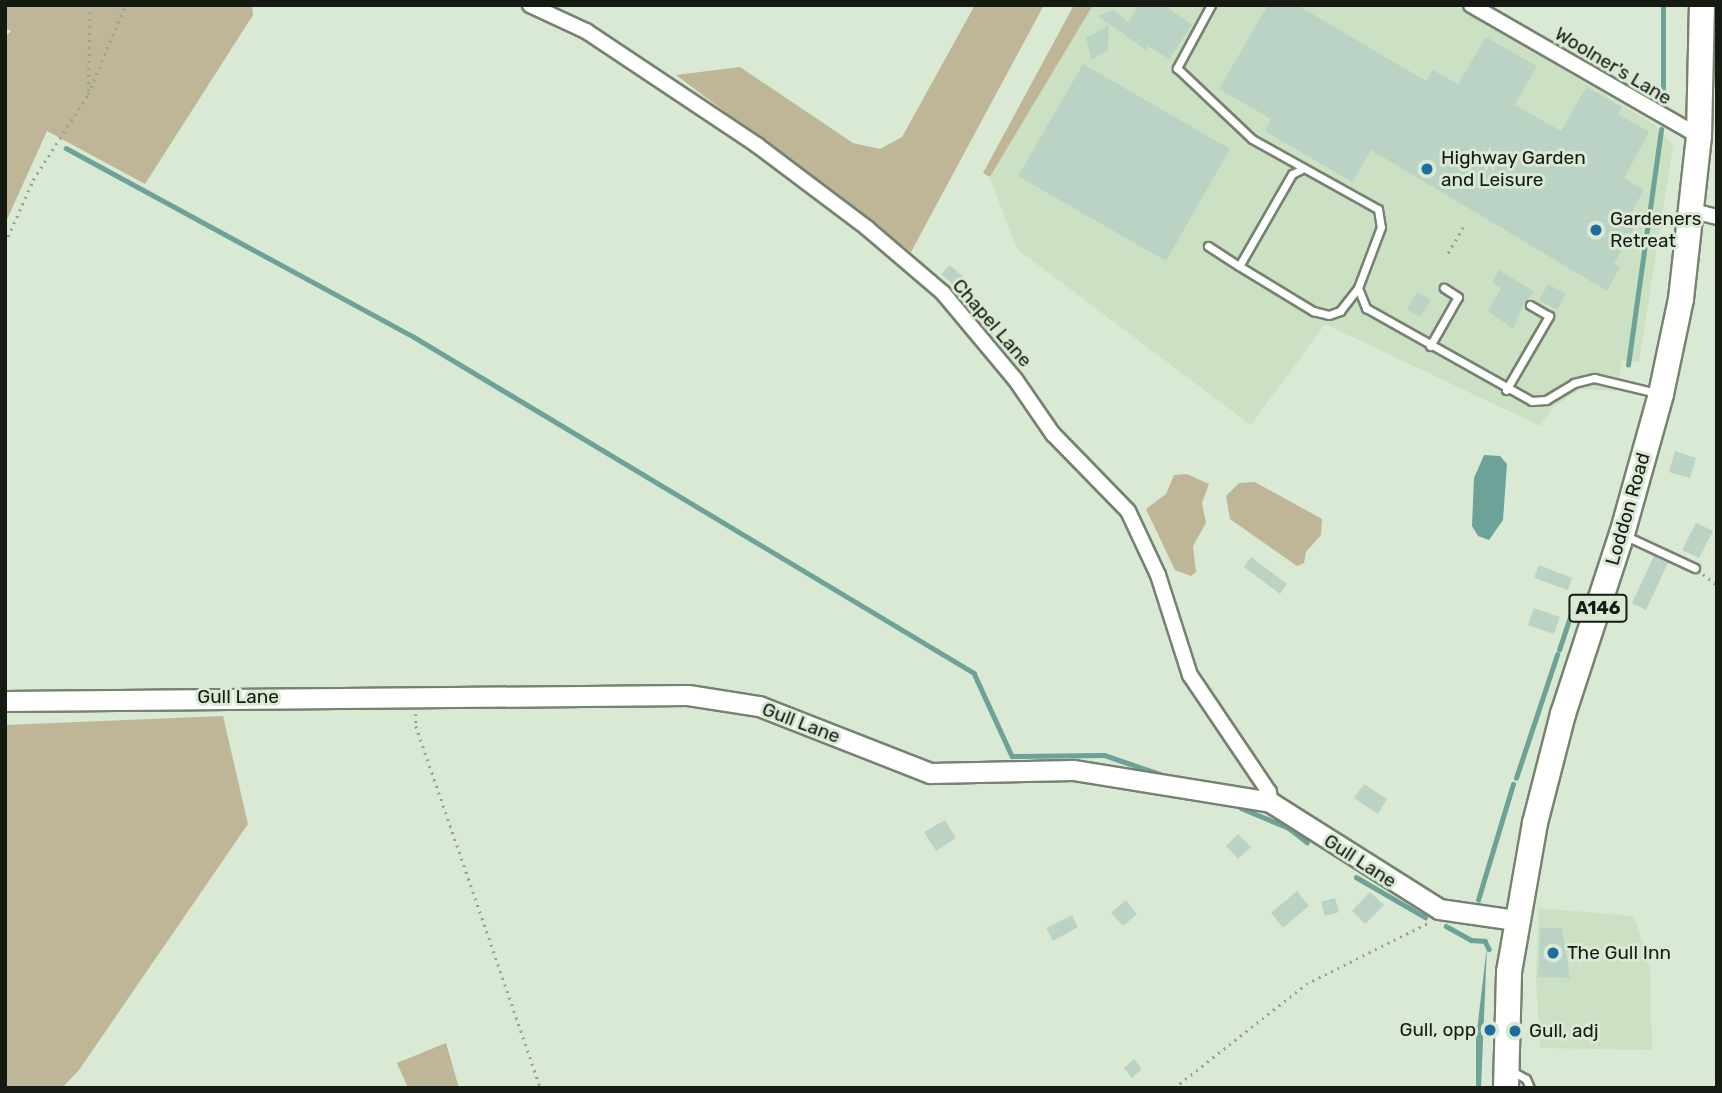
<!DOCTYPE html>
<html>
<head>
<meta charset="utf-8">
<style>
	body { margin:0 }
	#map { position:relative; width:1722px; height:1093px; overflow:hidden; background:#dae9d4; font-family:Rubik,sans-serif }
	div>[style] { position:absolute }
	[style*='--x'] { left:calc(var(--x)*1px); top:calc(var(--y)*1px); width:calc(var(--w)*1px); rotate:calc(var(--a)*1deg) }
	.built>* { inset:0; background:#cce0c4 }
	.green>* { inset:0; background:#beb697 }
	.water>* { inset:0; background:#6ca297 }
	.stream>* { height:4.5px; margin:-2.25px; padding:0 2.25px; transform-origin:2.25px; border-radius:2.25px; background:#6ca297 }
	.building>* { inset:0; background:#bbd3c4 }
	.path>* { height:2.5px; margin-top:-1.25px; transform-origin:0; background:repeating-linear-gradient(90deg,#96a292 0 2px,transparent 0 7px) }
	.roads { filter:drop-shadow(2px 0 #758370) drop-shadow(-2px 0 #758370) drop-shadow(0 2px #758370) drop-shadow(0 -2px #758370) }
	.lane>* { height:7px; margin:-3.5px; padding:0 3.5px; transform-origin:3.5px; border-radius:3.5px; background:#fff }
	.street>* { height:14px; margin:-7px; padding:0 7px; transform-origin:7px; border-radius:7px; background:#fff }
	.secondary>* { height:19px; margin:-9.5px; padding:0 9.5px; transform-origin:9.5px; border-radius:9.5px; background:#fff }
	.highway>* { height:24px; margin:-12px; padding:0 12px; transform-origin:12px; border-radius:12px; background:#fff }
	.dots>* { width:19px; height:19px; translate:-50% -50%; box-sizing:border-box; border:4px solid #dae9d4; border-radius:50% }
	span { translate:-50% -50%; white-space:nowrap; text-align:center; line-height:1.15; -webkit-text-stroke:6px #dae9d4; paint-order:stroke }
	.shield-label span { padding:2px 5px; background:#dae9d4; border:2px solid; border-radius:5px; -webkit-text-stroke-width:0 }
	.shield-label { font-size:18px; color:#151a13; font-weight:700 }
	.street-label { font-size:19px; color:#151a13 }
	.poi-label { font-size:19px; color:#151a13 }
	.left { translate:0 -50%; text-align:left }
	.right { translate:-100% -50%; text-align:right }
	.frame { position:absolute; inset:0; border:7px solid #151a13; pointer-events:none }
</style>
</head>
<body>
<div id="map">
	<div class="built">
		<i style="clip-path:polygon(1093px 5px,1455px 5px,1654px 124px,1673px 146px,1639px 362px,1622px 360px,1616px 391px,1580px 389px,1552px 408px,1540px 426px,1325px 324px,1251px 425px,1017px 249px,990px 178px)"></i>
		<i style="clip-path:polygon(1539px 908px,1634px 916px,1650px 967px,1652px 1050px,1540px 1048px,1536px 976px)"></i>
	</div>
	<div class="green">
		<i style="clip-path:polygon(5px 5px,252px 5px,253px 15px,145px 184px,47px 131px,5px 224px,5px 37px,11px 31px,5px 28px)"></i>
		<i style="clip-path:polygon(975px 5px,1044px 5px,911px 252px,676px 75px,740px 67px,853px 143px,880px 149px,902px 137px)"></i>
		<i style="clip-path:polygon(1074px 5px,1093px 5px,990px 177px,983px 173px)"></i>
		<i style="clip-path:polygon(1187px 474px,1209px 484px,1202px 503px,1206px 523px,1193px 546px,1196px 572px,1191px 576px,1175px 570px,1146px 509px,1166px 494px,1174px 475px)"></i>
		<i style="clip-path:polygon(1255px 482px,1322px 519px,1321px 535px,1306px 552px,1304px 563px,1297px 566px,1230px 519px,1226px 496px,1239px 483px)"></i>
		<i style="clip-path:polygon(223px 716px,248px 824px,79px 1070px,62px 1088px,5px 1088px,5px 725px)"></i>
		<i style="clip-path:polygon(446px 1043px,459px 1088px,408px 1088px,397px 1063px)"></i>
	</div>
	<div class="water">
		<i style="clip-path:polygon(1484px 455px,1500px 456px,1507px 464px,1503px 520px,1489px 540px,1478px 536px,1472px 526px,1474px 478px)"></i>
		<i style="clip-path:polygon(1487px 946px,1481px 1088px,1476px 1088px,1476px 1039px)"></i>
	</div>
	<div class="stream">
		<i style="--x:1663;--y:113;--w:108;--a:-90"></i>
		<i style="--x:66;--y:148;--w:396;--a:28.5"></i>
		<i style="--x:414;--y:337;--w:653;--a:30.96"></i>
		<i style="--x:974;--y:673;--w:91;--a:65.4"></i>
		<i style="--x:1012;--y:756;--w:92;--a:-0.6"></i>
		<i style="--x:1104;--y:755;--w:62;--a:18.7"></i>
		<i style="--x:1628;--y:365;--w:238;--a:-82"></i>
		<i style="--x:1559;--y:650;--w:41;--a:-71.6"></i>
		<i style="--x:1516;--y:778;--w:130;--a:-71.6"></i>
		<i style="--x:1241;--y:808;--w:52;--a:22.6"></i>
		<i style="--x:1289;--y:828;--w:23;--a:38"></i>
		<i style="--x:1356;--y:877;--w:80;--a:30.1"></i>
		<i style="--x:1478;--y:900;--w:121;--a:-73.2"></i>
		<i style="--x:1446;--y:926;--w:29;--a:29"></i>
		<i style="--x:1471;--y:940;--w:14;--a:4"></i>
		<i style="--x:1485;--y:941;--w:9;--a:63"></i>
	</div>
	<div class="building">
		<i style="clip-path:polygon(1139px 5px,1164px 5px,1192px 25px,1169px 59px,1148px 46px,1146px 50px,1098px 16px,1114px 10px,1128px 22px)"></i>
		<i style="clip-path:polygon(1268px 5px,1297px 5px,1426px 81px,1433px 70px,1458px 84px,1486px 37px,1537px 66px,1515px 105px,1561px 131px,1586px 87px,1622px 107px,1618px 114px,1649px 132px,1624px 178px,1644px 190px,1631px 213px,1640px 217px,1614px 264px,1620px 267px,1607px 291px,1371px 150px,1352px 182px,1265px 131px,1271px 119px,1219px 89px)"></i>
		<i style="clip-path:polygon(1109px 25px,1108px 50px,1091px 60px,1086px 38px)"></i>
		<i style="clip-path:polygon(1083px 64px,1230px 149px,1166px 261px,1018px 176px)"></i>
		<i style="clip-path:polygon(950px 265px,967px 280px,959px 289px,941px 274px)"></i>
		<i style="clip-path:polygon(1499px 270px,1535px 292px,1525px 301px,1513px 329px,1488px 311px,1501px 288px,1492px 282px)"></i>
		<i style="clip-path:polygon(1548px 284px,1566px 294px,1557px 310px,1539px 300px)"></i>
		<i style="clip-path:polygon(1417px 292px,1431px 300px,1420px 317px,1407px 309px)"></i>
		<i style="clip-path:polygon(1675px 451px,1696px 458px,1690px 478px,1669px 472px)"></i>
		<i style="clip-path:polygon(1696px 523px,1713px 531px,1699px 558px,1682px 550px)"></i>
		<i style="clip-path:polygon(1654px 556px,1668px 563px,1646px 610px,1632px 603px)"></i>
		<i style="clip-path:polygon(1251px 557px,1287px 584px,1280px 594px,1244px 567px)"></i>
		<i style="clip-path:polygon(1539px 565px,1572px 578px,1568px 590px,1534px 578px)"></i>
		<i style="clip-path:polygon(1534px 608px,1560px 617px,1554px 634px,1528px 625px)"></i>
		<i style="clip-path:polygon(1364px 784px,1387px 799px,1378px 814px,1354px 798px)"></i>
		<i style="clip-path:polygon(945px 820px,956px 838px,936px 851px,924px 832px)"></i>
		<i style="clip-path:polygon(1238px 834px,1251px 847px,1238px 859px,1226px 846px)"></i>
		<i style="clip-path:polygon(1297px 891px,1309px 906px,1283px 928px,1271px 913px)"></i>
		<i style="clip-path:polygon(1370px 892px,1384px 905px,1365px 924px,1352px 911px)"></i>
		<i style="clip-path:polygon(1335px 898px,1339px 912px,1325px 916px,1321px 902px)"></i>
		<i style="clip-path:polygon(1126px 900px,1137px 914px,1123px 926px,1111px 913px)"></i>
		<i style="clip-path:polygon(1072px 915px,1078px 927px,1053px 941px,1046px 928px)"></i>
		<i style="clip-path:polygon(1540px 928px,1562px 928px,1570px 978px,1538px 977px)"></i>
		<i style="clip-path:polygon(1134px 1059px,1142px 1069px,1132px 1078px,1124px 1068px)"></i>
	</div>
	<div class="path">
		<i style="--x:88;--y:91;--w:86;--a:-88.7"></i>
		<i style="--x:5;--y:243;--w:69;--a:-66"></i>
		<i style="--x:33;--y:180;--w:102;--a:-57.4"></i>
		<i style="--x:88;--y:94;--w:96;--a:-67.4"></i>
		<i style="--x:1448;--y:253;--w:30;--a:-60"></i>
		<i style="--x:1703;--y:574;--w:18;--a:38"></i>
		<i style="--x:416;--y:714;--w:12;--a:90"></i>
		<i style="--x:416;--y:726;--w:383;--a:71"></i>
		<i style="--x:1174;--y:1088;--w:168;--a:-38.2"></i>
		<i style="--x:1306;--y:984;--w:136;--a:-26.6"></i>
	</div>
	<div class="roads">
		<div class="lane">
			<i style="--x:1211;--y:5;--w:72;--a:118.4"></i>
			<i style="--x:1177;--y:68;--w:103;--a:43.4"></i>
			<i style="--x:1252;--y:139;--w:144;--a:29.1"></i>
			<i style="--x:1378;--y:209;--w:18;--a:81"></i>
			<i style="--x:1381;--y:227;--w:65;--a:110.7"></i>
			<i style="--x:1358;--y:288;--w:22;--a:68"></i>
			<i style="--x:1366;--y:308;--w:190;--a:29.3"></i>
			<i style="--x:1532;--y:401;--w:14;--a:-4"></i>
			<i style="--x:1546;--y:400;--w:33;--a:-31"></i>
			<i style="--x:1574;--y:383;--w:21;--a:-14"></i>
			<i style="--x:1594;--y:378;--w:65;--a:13.4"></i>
			<i style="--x:1302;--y:169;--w:11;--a:153"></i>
			<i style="--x:1292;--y:174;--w:106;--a:119.9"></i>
			<i style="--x:1239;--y:266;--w:87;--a:31.3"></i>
			<i style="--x:1313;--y:311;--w:16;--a:14"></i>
			<i style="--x:1329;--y:315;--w:12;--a:-20"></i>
			<i style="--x:1340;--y:311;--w:29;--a:-52"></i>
			<i style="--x:1208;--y:246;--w:37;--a:33"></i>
			<i style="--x:1430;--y:346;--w:56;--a:-60.3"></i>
			<i style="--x:1458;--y:297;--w:17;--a:-147"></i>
			<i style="--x:1506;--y:390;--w:86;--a:-59.8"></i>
			<i style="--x:1549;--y:316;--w:22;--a:-150"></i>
			<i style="--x:1626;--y:536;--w:76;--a:24.9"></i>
			<i style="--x:1510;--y:1070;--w:18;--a:29"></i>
			<i style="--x:1526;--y:1079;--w:10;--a:66"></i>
		</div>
		<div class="street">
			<i style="--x:530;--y:5;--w:62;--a:24.9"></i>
			<i style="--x:586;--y:31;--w:206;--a:33.7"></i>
			<i style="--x:757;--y:145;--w:138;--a:37"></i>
			<i style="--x:867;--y:228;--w:100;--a:40.5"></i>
			<i style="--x:943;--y:293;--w:112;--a:50.1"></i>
			<i style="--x:1015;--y:379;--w:67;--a:55.4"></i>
			<i style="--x:1053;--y:434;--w:107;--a:45.8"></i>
			<i style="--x:1128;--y:511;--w:71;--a:64.9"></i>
			<i style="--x:1158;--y:575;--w:105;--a:72.3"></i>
			<i style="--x:1190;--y:675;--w:141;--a:56"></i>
			<i style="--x:1269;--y:792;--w:10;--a:84"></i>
			<i style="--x:1471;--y:5;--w:263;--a:29.9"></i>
			<i style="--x:1693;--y:211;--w:25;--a:14"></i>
		</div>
		<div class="secondary">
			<i style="--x:5;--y:701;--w:683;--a:-0.5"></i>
			<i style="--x:688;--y:695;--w:72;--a:8.8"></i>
			<i style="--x:759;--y:706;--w:184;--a:21.4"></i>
			<i style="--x:930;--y:773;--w:143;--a:-1.2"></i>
			<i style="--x:1073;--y:770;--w:200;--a:9.2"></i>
			<i style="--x:1270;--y:802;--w:200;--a:32.3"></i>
			<i style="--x:1439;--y:909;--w:77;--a:8.2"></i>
		</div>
		<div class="highway">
			<i style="--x:1506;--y:1088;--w:116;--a:-88.5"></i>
			<i style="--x:1509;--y:972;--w:151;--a:-80.1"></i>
			<i style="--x:1535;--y:823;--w:113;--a:-75.6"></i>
			<i style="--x:1563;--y:714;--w:189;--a:-71.9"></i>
			<i style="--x:1622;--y:534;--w:145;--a:-74.4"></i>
			<i style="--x:1661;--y:394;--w:97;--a:-78.1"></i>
			<i style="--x:1681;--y:299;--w:164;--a:-83.7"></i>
			<i style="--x:1699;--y:136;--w:131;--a:-88.7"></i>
		</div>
	</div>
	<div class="dots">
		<i style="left:1427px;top:169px;background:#1f6d9f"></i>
		<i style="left:1596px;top:230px;background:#1f6d9f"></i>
		<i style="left:1553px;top:953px;background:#1f6d9f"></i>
		<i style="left:1490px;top:1030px;background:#1f6d9f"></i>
		<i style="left:1515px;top:1031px;background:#1f6d9f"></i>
	</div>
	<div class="shield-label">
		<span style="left:1598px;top:608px">A146</span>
	</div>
	<div class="street-label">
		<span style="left:1613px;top:66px;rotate:31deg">Woolner's Lane</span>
		<span style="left:992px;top:323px;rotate:49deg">Chapel Lane</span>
		<span style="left:1628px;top:509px;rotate:-74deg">Loddon Road</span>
		<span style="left:238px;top:697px">Gull Lane</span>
		<span style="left:801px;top:723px;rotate:21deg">Gull Lane</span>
		<span style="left:1360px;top:861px;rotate:33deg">Gull Lane</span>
	</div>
	<div class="poi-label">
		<span class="left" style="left:1441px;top:169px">Highway Garden<br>and Leisure</span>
		<span class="left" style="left:1610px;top:230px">Gardeners<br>Retreat</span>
		<span class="left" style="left:1567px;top:953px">The Gull Inn</span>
		<span class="right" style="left:1476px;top:1030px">Gull, opp</span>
		<span class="left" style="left:1529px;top:1031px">Gull, adj</span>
	</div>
	<div class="frame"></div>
</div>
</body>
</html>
